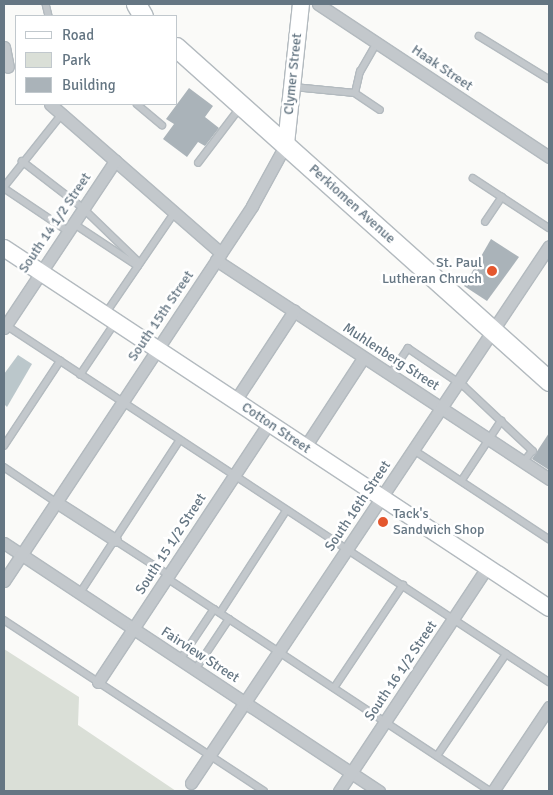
<!DOCTYPE html>
<html>
<head>
<meta charset="utf-8">
<style>
	body { margin:0 }
	#map { position:relative; width:553px; height:795px; overflow:hidden; background:#fafaf8; font-family:Signika,sans-serif }
	div>[style] { position:absolute }
	[style*='--x'] { left:calc(var(--x)*1px); top:calc(var(--y)*1px); width:calc(var(--w)*1px); rotate:calc(var(--a)*1deg) }
	.green>* { inset:0; background:#dadfd7 }
	.water>* { inset:0; background:#bbc7cb }
	.building>* { inset:0; background:#aab3b9 }
	.roads { filter:drop-shadow(1px 0 #b3babf) drop-shadow(-1px 0 #b3babf) drop-shadow(0 1px #b3babf) drop-shadow(0 -1px #b3babf) }
	.lane>* { height:5.5px; margin:-2.75px; padding:0 2.75px; transform-origin:2.75px; border-radius:2.75px; background:#c3c8cc }
	.street>* { height:11px; margin:-5.5px; padding:0 5.5px; transform-origin:5.5px; border-radius:5.5px; background:#c3c8cc }
	.secondary>* { height:16px; margin:-8px; padding:0 8px; transform-origin:8px; border-radius:8px; background:#fff }
	.primary>* { height:19px; margin:-9.5px; padding:0 9.5px; transform-origin:9.5px; border-radius:9.5px; background:#fff }
	.dots>* { width:14px; height:14px; translate:-50% -50%; box-sizing:border-box; border:2px solid #fff; border-radius:50% }
	span { translate:-50% -50%; white-space:nowrap; text-align:center; line-height:1.15; -webkit-text-stroke:5px #fff; paint-order:stroke }
	.street-label { font-size:14px; color:#657683 }
	.poi-label { font-size:14px; color:#657683 }
	.right { translate:-100% -50%; text-align:right }
	.left { translate:0 -50%; text-align:left }
	.frame { position:absolute; inset:0; border:5px solid #657683; pointer-events:none }
	.legend { position:absolute; left:15px; top:15px; width:162px; height:90px; box-sizing:border-box; background:#fff; border:1px solid #c1c8cd; margin:0; padding:6px 9px; list-style:none; font-size:15px; color:#657683 }
	.legend li { display:flex; align-items:center; gap:10px; height:25px }
	.legend b { width:25px; border:1px solid #c1c8cd }
</style>
</head>
<body>
<div id="map">
	<div class="green">
		<i style="clip-path:polygon(4px 649px,79px 697px,78px 725px,176px 791px,4px 791px)"></i>
	</div>
	<div class="water">
		<i style="clip-path:polygon(18px 355px,32px 364px,7px 407px,4px 404px,4px 374px)"></i>
	</div>
	<div class="building">
		<i style="clip-path:polygon(189px 88px,213px 106px,205px 117px,219px 128px,205px 146px,198px 142px,187px 157px,163px 139px,174px 124px,166px 119px)"></i>
		<i style="clip-path:polygon(491px 239px,519px 257px,487px 301px,464px 286px)"></i>
		<i style="clip-path:polygon(549px 433px,549px 470px,532px 459px)"></i>
	</div>
	<div class="roads">
		<div class="lane">
			<i style="--x:46;--y:4;--w:12;--a:76"></i>
			<i style="--x:479;--y:36;--w:82;--a:31.6"></i>
			<i style="--x:294;--y:87;--w:61;--a:5.6"></i>
			<i style="--x:355;--y:93;--w:30;--a:34"></i>
			<i style="--x:355;--y:93;--w:22;--a:-77"></i>
			<i style="--x:360;--y:72;--w:34;--a:-60"></i>
			<i style="--x:137;--y:104;--w:33;--a:40"></i>
			<i style="--x:22;--y:161;--w:77;--a:37.6"></i>
			<i style="--x:83;--y:208;--w:79;--a:44"></i>
			<i style="--x:198;--y:163;--w:68;--a:-52.8"></i>
			<i style="--x:473;--y:178;--w:91;--a:33.3"></i>
			<i style="--x:4;--y:187;--w:93;--a:-51.5"></i>
			<i style="--x:4;--y:188;--w:77;--a:33.9"></i>
			<i style="--x:485;--y:222;--w:30;--a:-56"></i>
			<i style="--x:73;--y:223;--w:78;--a:33.5"></i>
			<i style="--x:106;--y:313;--w:122;--a:-55.7"></i>
			<i style="--x:6;--y:325;--w:650;--a:33.32"></i>
			<i style="--x:80;--y:375;--w:63;--a:-56.1"></i>
			<i style="--x:390;--y:375;--w:32;--a:-56"></i>
			<i style="--x:408;--y:348;--w:68;--a:34.2"></i>
			<i style="--x:464;--y:386;--w:95;--a:43.3"></i>
			<i style="--x:533;--y:451;--w:14;--a:129"></i>
			<i style="--x:4;--y:446;--w:102;--a:-56.6"></i>
			<i style="--x:414;--y:450;--w:162;--a:33.4"></i>
			<i style="--x:4;--y:467;--w:63;--a:33.9"></i>
			<i style="--x:462;--y:480;--w:71;--a:-56.5"></i>
			<i style="--x:115;--y:540;--w:64;--a:32.9"></i>
			<i style="--x:167;--y:578;--w:387;--a:33.4"></i>
			<i style="--x:80;--y:593;--w:181;--a:-56.9"></i>
			<i style="--x:220;--y:613;--w:121;--a:-57.1"></i>
			<i style="--x:4;--y:620;--w:311;--a:33.3"></i>
			<i style="--x:180;--y:660;--w:61;--a:-56.3"></i>
			<i style="--x:195;--y:670;--w:61;--a:-56.3"></i>
			<i style="--x:334;--y:688;--w:124;--a:-56.2"></i>
			<i style="--x:437;--y:756;--w:123;--a:-55.9"></i>
		</div>
		<div class="street">
			<i style="--x:318;--y:4;--w:277;--a:33.5"></i>
			<i style="--x:4;--y:47;--w:20;--a:79"></i>
			<i style="--x:50;--y:104;--w:227;--a:41.1"></i>
			<i style="--x:216;--y:260;--w:399;--a:33.3"></i>
			<i style="--x:4;--y:328;--w:201;--a:-56.4"></i>
			<i style="--x:235;--y:401;--w:108;--a:-56.8"></i>
			<i style="--x:305;--y:447;--w:106;--a:-56.9"></i>
			<i style="--x:56;--y:502;--w:70;--a:32.8"></i>
			<i style="--x:4;--y:543;--w:450;--a:33.5"></i>
			<i style="--x:4;--y:581;--w:450;--a:-56.5"></i>
			<i style="--x:252;--y:206;--w:71;--a:-61.3"></i>
			<i style="--x:98;--y:682;--w:310;--a:-56.6"></i>
			<i style="--x:191;--y:783;--w:645;--a:-56.31"></i>
			<i style="--x:339;--y:791;--w:268;--a:-56.5"></i>
			<i style="--x:493;--y:791;--w:101;--a:-56.3"></i>
		</div>
		<div class="secondary">
			<i style="--x:286;--y:144;--w:141;--a:-83.9"></i>
			<i style="--x:4;--y:248;--w:653;--a:33.45"></i>
		</div>
		<div class="primary">
			<i style="--x:136;--y:4;--w:14;--a:60"></i>
			<i style="--x:176;--y:47;--w:501;--a:41.84"></i>
		</div>
	</div>
	<div class="dots">
		<i style="left:492px;top:271px;background:#e4572e"></i>
		<i style="left:383px;top:522px;background:#e4572e"></i>
	</div>
	<div class="street-label">
		<span style="left:442px;top:68px;rotate:34deg">Haak Street</span>
		<span style="left:293px;top:74px;rotate:-84deg">Clymer Street</span>
		<span style="left:352px;top:204px;rotate:42deg">Perkiomen Avenue</span>
		<span style="left:55px;top:223px;rotate:-56deg">South 14 1/2 Street</span>
		<span style="left:161px;top:316px;rotate:-56deg">South 15th Street</span>
		<span style="left:391px;top:357px;rotate:33deg">Muhlenberg Street</span>
		<span style="left:276px;top:428px;rotate:34deg">Cotton Street</span>
		<span style="left:358px;top:506px;rotate:-56deg">South 16th Street</span>
		<span style="left:171px;top:544px;rotate:-57deg">South 15 1/2 Street</span>
		<span style="left:200px;top:655px;rotate:33deg">Fairview Street</span>
		<span style="left:401px;top:671px;rotate:-56deg">South 16 1/2 Street</span>
	</div>
	<div class="poi-label">
		<span class="right" style="left:482px;top:271px">St. Paul<br>Lutheran Chruch</span>
		<span class="left" style="left:393px;top:522px">Tack's<br>Sandwich Shop</span>
	</div>
	<div class="frame"></div>
	<ul class="legend">
	<li><b style="height:6px;background:#fff"></b>Road</li>
	<li><b style="height:14px;background:#dadfd7"></b>Park</li>
	<li><b style="height:14px;background:#aab3b9"></b>Building</li>
	</ul>
</div>
</body>
</html>
